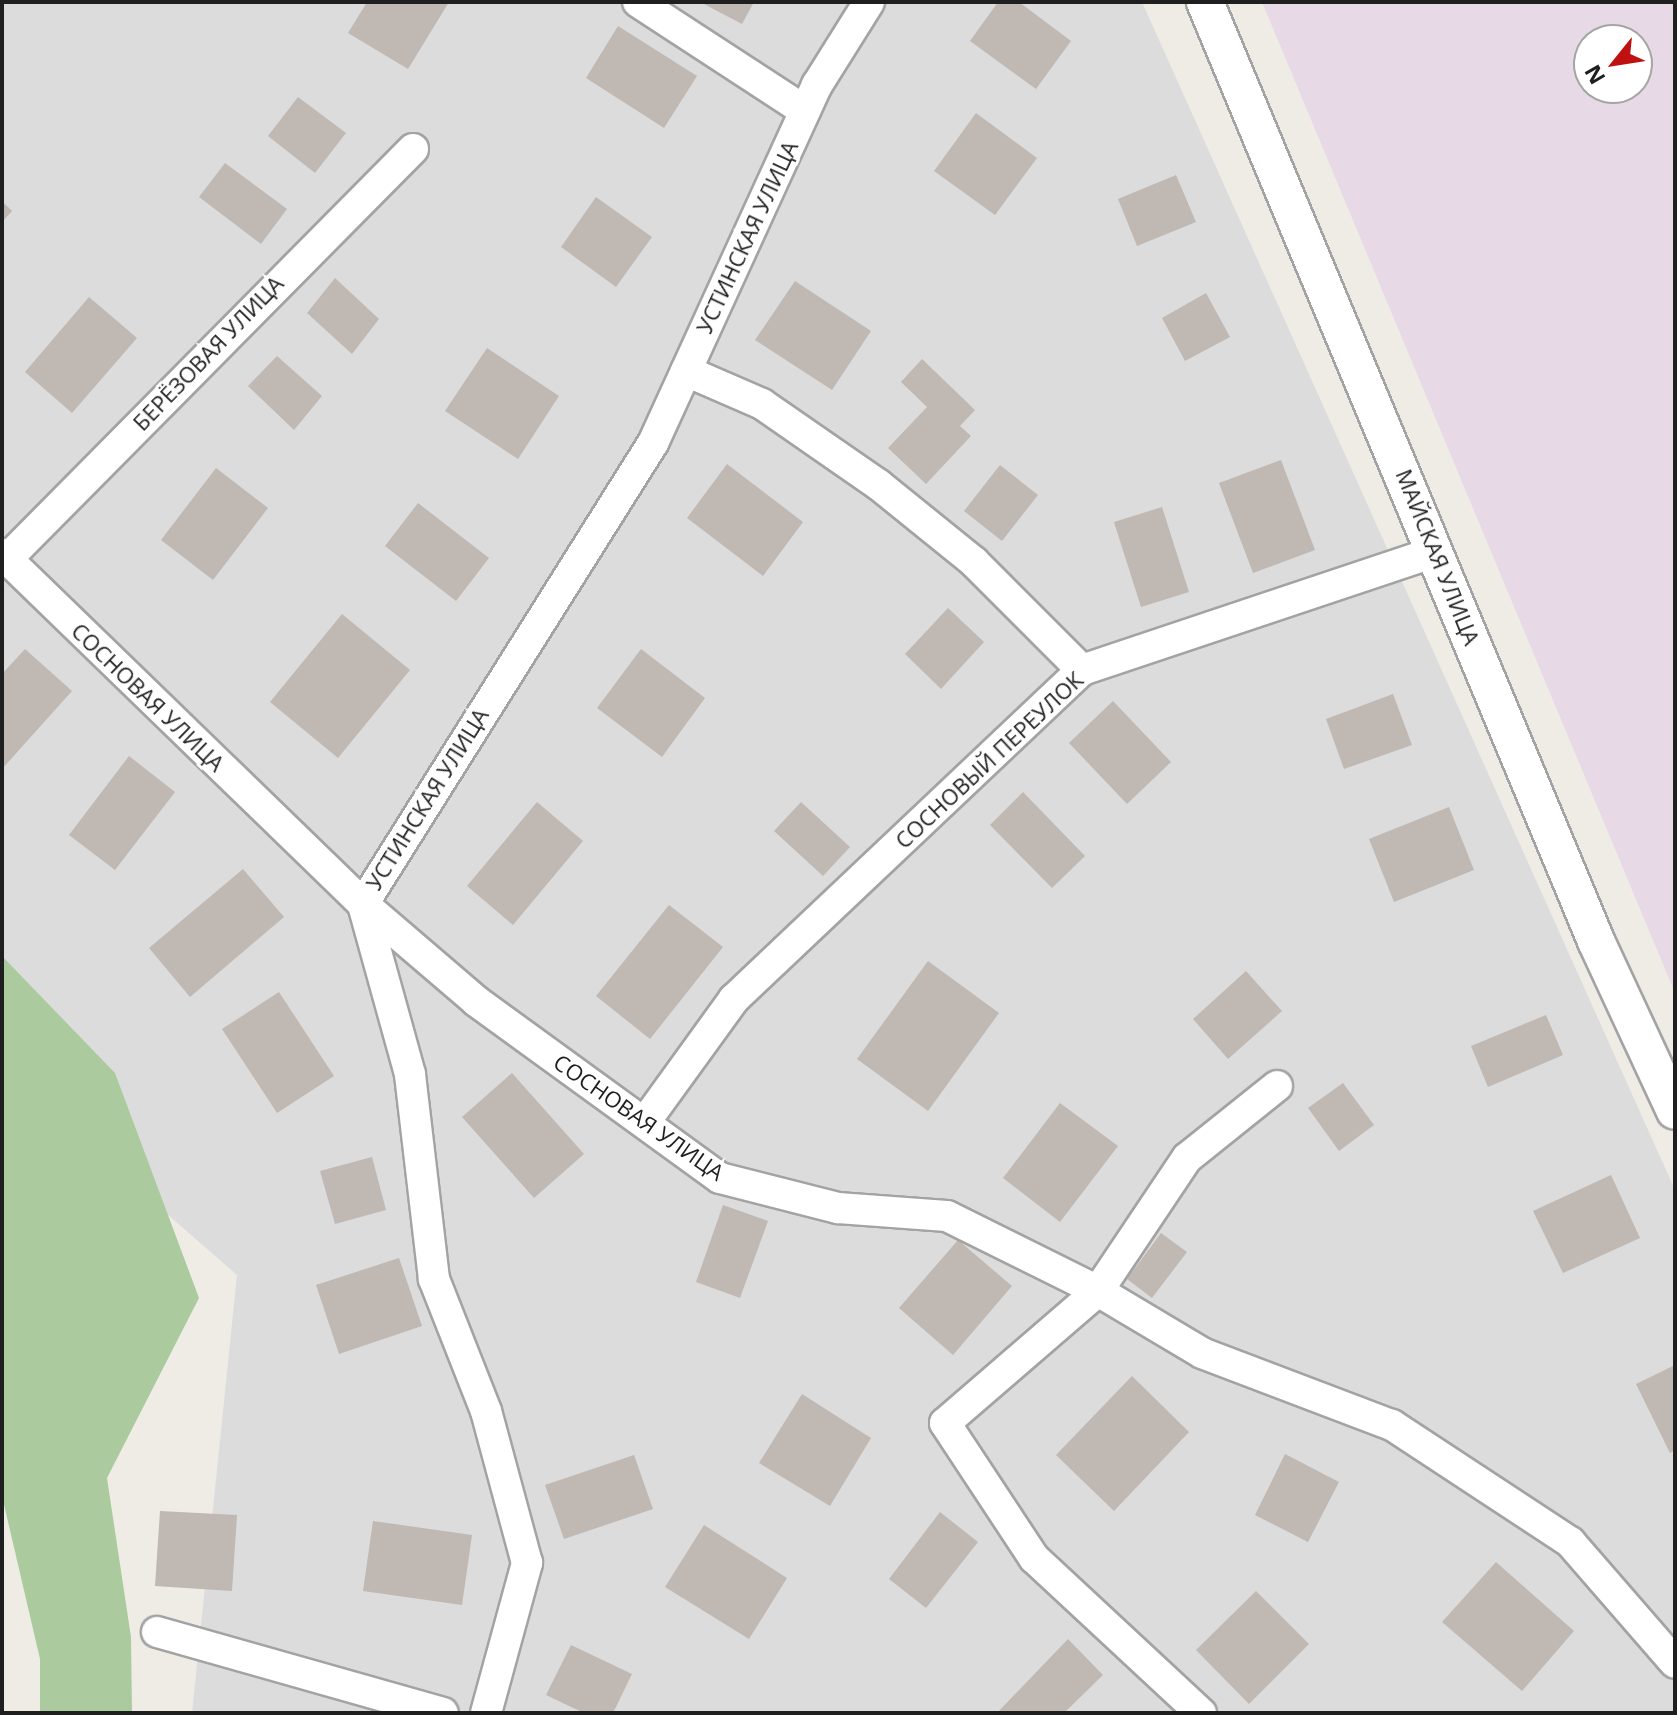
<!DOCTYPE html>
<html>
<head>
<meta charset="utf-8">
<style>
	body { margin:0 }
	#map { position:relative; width:1677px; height:1715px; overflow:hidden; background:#efece6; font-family:"Open Sans",sans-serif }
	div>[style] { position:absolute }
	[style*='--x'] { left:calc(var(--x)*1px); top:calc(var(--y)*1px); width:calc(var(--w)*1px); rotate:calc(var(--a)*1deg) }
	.residential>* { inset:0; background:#dddcdc }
	.industrial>* { inset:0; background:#e7d9e5 }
	.forest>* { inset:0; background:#abcb9e }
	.building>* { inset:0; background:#bfb8b3 }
	.roads { filter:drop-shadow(2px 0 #a3a3a3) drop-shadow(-2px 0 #a3a3a3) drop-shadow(0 2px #a3a3a3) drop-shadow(0 -2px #a3a3a3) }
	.minor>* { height:30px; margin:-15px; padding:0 15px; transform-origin:15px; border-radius:15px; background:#fff }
	.tertiary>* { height:36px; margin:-18px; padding:0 18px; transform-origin:18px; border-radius:18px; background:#fff }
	span { translate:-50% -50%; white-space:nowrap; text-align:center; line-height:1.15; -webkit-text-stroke:6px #fff; paint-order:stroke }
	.street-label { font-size:22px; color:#1f1f1f }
	.frame { position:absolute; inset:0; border:4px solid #1f1f1f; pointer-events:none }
	.north { position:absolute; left:1573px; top:24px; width:80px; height:80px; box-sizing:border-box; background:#fff; border:2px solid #a5a5a5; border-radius:50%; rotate:240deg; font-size:22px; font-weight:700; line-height:32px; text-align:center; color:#1f1f1f }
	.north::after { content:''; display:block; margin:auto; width:28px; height:36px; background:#be1110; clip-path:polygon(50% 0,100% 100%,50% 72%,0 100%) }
</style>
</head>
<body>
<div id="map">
	<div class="residential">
		<i style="clip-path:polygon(2px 2px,1142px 2px,1675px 1190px,1675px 1713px,192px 1713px,237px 1275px,2px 1070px)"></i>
	</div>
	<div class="industrial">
		<i style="clip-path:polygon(evenodd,1262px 2px,1675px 2px,1675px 993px,1262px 2px,1589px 40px,1637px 40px,1637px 88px,1589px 88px,1589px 40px)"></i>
	</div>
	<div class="forest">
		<i style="clip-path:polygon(2px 956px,115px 1073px,199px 1298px,107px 1478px,131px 1637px,132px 1713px,40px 1713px,40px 1659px,2px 1496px)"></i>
	</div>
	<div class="building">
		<i style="clip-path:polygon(367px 2px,449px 2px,408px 69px,348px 33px)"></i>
		<i style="clip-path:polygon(700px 2px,754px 2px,742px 24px)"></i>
		<i style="clip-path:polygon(998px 2px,1019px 2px,1071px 41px,1036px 89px,970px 41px)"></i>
		<i style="clip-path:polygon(618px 26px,697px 76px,664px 128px,586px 78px)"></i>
		<i style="clip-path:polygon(298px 97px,346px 133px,315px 173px,268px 136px)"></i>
		<i style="clip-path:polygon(976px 113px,1037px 158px,995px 215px,934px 171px)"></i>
		<i style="clip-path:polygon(225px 163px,287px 209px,261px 244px,199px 197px)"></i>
		<i style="clip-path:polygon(1176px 175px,1196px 222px,1137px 246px,1118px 199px)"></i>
		<i style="clip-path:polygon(596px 197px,652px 237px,616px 287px,561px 247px)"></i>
		<i style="clip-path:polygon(2px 201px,12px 211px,2px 222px)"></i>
		<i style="clip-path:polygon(335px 278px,379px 319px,352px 354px,307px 313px)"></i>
		<i style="clip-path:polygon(795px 281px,871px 331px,832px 390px,755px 340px)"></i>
		<i style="clip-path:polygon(1206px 293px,1230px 337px,1185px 361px,1162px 318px)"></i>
		<i style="clip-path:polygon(89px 297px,137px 338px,72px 413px,25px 372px)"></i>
		<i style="clip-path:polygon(487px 348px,559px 396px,518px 459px,445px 411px)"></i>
		<i style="clip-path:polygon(277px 356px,322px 396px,294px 430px,248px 386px)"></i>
		<i style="clip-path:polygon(922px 359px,975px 410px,960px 426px,971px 436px,926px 484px,888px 448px,927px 407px,901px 382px)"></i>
		<i style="clip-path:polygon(1281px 460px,1315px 550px,1253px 573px,1219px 483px)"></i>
		<i style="clip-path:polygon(727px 464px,803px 522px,763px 576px,687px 518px)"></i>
		<i style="clip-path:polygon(1000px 465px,1038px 495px,1002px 541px,964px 511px)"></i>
		<i style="clip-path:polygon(216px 468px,268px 508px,213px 580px,161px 540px)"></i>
		<i style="clip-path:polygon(418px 503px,489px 558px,456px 601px,385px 546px)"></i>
		<i style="clip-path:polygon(1162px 507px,1189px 592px,1141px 607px,1114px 522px)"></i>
		<i style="clip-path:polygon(948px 608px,984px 642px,941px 689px,905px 654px)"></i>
		<i style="clip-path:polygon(342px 614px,410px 670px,338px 758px,270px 702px)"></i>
		<i style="clip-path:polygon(25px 649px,72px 691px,2px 769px,2px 674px)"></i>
		<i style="clip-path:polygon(641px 649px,705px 698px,662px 757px,597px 708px)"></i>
		<i style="clip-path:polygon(1393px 694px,1412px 745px,1344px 769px,1326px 719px)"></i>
		<i style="clip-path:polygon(1113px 701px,1171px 762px,1127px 804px,1069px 743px)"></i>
		<i style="clip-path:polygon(129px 756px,175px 792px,115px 870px,69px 835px)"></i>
		<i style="clip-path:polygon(1023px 792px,1085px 856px,1052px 888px,990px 825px)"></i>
		<i style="clip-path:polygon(537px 802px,583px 841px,513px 925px,467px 886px)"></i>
		<i style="clip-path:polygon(801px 802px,850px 847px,823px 876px,774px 831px)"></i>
		<i style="clip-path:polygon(1449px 807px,1474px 870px,1394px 902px,1369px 839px)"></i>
		<i style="clip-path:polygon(243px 869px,284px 917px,190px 997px,149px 948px)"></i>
		<i style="clip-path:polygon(669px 905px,723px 947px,650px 1039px,596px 996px)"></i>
		<i style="clip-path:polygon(928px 961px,999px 1013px,928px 1111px,857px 1059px)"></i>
		<i style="clip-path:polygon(1246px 971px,1282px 1011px,1228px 1059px,1193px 1019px)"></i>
		<i style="clip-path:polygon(279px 992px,334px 1076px,277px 1113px,222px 1029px)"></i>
		<i style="clip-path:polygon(1546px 1015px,1563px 1055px,1488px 1087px,1471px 1046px)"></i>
		<i style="clip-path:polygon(512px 1073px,584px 1154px,534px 1198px,462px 1117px)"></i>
		<i style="clip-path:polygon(1343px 1083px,1374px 1125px,1339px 1151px,1308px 1108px)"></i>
		<i style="clip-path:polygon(1060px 1103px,1118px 1146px,1060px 1222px,1003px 1178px)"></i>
		<i style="clip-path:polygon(372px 1157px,386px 1210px,335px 1224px,320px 1171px)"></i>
		<i style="clip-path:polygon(1611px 1175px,1640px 1238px,1563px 1273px,1533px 1211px)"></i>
		<i style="clip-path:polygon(723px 1205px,768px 1221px,740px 1298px,696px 1282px)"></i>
		<i style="clip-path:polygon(1161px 1233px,1187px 1252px,1152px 1298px,1127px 1279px)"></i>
		<i style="clip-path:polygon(958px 1240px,1012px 1286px,953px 1355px,899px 1308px)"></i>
		<i style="clip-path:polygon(399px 1258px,422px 1326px,339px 1354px,316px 1285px)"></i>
		<i style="clip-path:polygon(1675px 1365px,1675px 1450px,1670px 1453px,1636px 1384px)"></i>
		<i style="clip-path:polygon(1132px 1376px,1189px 1432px,1114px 1511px,1056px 1455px)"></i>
		<i style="clip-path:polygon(802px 1394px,871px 1438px,830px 1506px,759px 1463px)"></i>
		<i style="clip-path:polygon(1285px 1454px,1339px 1482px,1308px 1542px,1255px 1515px)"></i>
		<i style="clip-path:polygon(634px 1455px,653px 1509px,564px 1539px,545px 1485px)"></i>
		<i style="clip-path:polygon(160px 1511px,237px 1515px,232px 1591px,155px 1586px)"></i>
		<i style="clip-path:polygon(940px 1512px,978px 1542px,926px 1608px,889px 1579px)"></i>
		<i style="clip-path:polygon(373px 1521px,472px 1535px,462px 1605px,363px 1591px)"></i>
		<i style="clip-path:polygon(704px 1525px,787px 1578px,749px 1639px,665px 1587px)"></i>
		<i style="clip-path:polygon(1496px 1562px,1574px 1631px,1522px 1691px,1442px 1622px)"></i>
		<i style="clip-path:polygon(1256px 1591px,1309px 1644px,1249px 1704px,1196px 1650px)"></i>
		<i style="clip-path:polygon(1068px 1639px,1103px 1675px,1064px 1713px,997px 1713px)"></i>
		<i style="clip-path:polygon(571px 1645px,632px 1674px,613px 1713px,584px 1713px,546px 1695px)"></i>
	</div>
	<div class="roads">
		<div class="minor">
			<i style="--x:638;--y:2;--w:199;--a:33.1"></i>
			<i style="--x:686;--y:371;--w:83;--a:23.5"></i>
			<i style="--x:762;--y:404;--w:142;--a:34.7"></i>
			<i style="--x:879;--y:485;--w:122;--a:39"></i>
			<i style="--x:974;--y:562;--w:153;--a:45"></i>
			<i style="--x:2;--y:554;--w:503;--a:44.11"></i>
			<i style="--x:363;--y:904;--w:149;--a:40.6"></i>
			<i style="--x:476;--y:1001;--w:301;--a:36"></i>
			<i style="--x:720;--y:1178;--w:122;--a:14.3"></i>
			<i style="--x:838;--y:1208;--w:109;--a:4.2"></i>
			<i style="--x:947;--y:1216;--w:169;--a:26.4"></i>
			<i style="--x:1098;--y:1291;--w:202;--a:139.2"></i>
			<i style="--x:945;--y:1423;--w:162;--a:56.6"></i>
			<i style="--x:1034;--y:1558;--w:228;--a:42.9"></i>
			<i style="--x:7;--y:559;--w:577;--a:-45.28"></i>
			<i style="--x:1277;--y:1086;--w:115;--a:141.3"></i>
			<i style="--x:1187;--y:1158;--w:160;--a:123.8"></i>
			<i style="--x:1098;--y:1291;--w:121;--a:30.8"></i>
			<i style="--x:1202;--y:1353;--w:203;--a:20.8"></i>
			<i style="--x:1392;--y:1425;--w:213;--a:33.3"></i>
			<i style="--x:1570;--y:1542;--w:160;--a:49"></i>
			<i style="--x:645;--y:1122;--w:152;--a:-54.1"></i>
			<i style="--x:734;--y:999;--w:479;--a:-43.4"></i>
			<i style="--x:1082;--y:670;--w:372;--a:-18.5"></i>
			<i style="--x:157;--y:1632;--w:297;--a:15.8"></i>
			<i style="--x:486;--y:1713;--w:156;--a:-74.7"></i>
			<i style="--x:527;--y:1563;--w:157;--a:-105.1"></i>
			<i style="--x:486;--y:1411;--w:142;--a:-111.5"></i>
			<i style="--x:434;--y:1279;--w:206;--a:-96.7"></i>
			<i style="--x:410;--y:1074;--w:176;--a:-105.5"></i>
			<i style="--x:363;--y:904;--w:545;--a:-57.83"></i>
			<i style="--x:653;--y:443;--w:394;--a:-65.4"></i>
			<i style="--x:817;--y:85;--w:98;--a:-57.9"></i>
		</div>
		<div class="tertiary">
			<i style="--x:1205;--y:2;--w:1017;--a:67.39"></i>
			<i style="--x:1596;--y:941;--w:187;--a:65.1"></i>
		</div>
	</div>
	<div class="street-label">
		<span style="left:747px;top:237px;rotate:-65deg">УСТИНСКАЯ УЛИЦА</span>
		<span style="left:208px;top:353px;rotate:-46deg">БЕРЁЗОВАЯ УЛИЦА</span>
		<span style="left:1438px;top:557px;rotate:68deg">МАЙСКАЯ УЛИЦА</span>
		<span style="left:148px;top:697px;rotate:44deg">СОСНОВАЯ УЛИЦА</span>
		<span style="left:989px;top:760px;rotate:-43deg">СОСНОВЫЙ ПЕРЕУЛОК</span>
		<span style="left:427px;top:799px;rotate:-58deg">УСТИНСКАЯ УЛИЦА</span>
		<span style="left:639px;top:1117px;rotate:35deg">СОСНОВАЯ УЛИЦА</span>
	</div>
	<div class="frame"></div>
	<div class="north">N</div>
</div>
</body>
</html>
